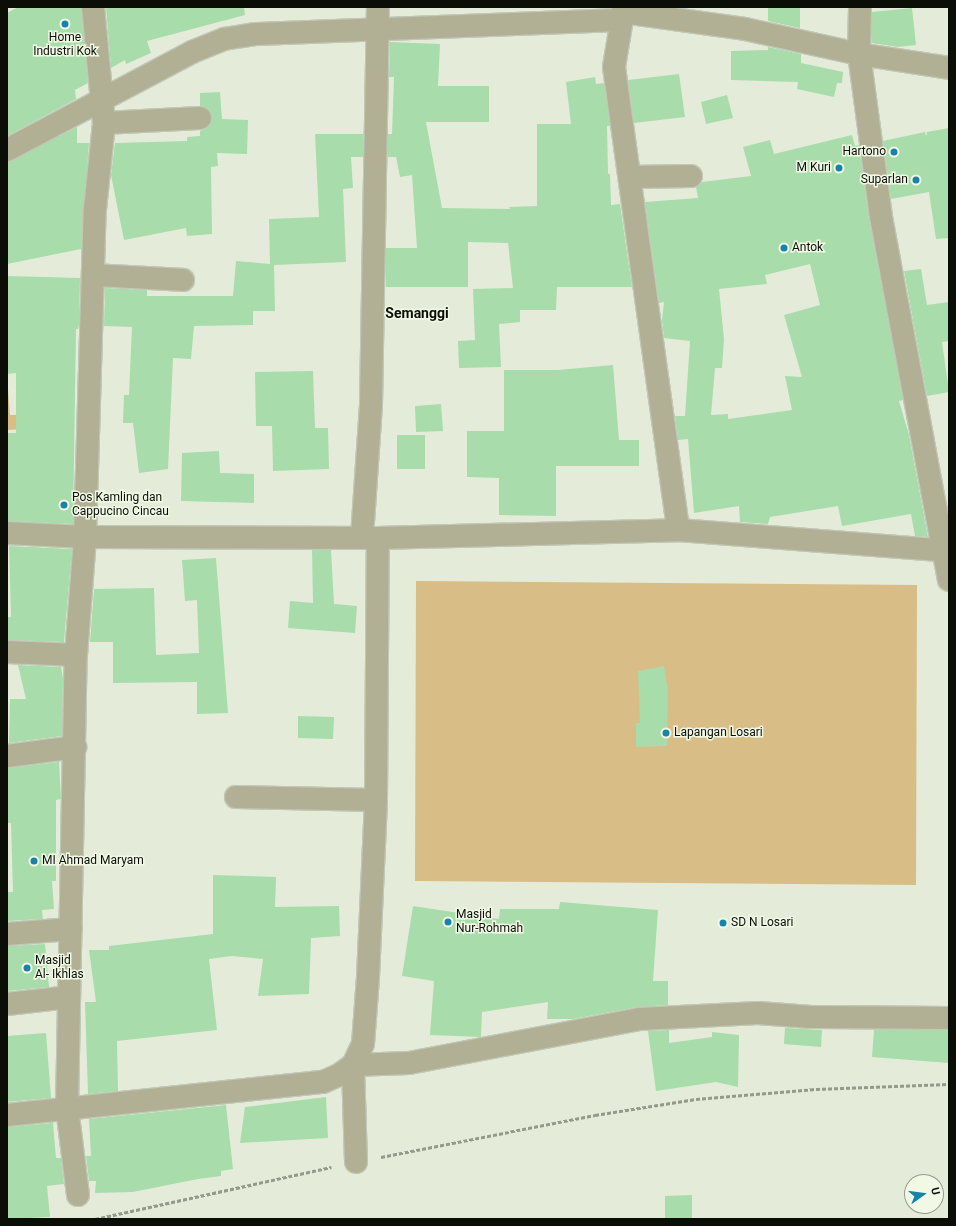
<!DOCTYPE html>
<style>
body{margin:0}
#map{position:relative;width:956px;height:1226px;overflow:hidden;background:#e4ecd9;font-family:Roboto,sans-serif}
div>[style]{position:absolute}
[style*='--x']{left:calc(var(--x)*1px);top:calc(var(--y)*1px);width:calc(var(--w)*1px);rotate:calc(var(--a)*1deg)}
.green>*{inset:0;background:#d9bd87}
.building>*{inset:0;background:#a8dcab}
.path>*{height:2.5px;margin-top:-1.25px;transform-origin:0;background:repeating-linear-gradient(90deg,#93998b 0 4px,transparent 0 6px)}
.roads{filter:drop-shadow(1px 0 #c1c8b7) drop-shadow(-1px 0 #c1c8b7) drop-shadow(0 1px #c1c8b7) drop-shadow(0 -1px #c1c8b7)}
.minor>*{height:22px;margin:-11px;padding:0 11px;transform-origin:11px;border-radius:11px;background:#b2b094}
.dots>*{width:11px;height:11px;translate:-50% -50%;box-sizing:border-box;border:2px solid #f1f9e6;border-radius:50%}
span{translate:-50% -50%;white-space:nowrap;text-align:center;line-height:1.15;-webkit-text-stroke:3px #f1f9e6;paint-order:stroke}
.poi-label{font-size:12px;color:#0b0d07}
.right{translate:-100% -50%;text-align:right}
.left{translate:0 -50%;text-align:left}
.quarter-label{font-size:14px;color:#0b0d07;font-weight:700}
.frame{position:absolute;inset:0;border:8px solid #0b0d07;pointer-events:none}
.north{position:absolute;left:904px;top:1174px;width:40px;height:40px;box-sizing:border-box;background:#f1f9e6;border:1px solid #959b8d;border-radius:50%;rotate:76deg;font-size:11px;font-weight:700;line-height:16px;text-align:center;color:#0b0d07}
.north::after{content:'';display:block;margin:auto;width:14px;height:18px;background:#1783ab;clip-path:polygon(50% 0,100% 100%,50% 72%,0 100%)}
</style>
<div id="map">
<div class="green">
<div style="clip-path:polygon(7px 376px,10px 415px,74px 413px,74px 427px,7px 430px)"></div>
<div style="clip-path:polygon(416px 581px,917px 585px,916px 885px,415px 881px)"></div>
</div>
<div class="building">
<div style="clip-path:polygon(18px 7px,81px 7px,88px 83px,75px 90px,76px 99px,7px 136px,7px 13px)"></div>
<div style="clip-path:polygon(106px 7px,244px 7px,245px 15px,147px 41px,151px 53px,126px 64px,125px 60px,111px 68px)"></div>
<div style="clip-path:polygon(768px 7px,800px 7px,800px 28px,768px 21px)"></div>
<div style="clip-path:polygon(912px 8px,916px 45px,898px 47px,872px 43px,872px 12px)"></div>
<div style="clip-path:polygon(390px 42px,440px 44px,438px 86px,489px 86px,489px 122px,426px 122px,442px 208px,510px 209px,509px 207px,537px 206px,537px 124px,571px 124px,566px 82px,595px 77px,596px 84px,604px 83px,610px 126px,607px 126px,608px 174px,610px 174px,611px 205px,620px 204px,632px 287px,557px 287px,556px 310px,520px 310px,520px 322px,499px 324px,501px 367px,459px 368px,458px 341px,475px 340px,473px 289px,513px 288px,508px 243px,468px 242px,468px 287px,386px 287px,386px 248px,417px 248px,412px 175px,400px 177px,396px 157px,388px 157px,388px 134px,392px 134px,394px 77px,389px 77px)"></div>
<div style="clip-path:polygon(768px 47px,801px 54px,801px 63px,843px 72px,842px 83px,837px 83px,834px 97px,797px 89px,798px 82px,731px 80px,731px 51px,768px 50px)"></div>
<div style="clip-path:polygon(679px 74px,685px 117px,634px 123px,628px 80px)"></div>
<div style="clip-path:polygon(220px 92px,222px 119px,248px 120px,247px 154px,217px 153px,218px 166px,211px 167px,212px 234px,187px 236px,186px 228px,124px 240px,111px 175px,115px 143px,187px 141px,187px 137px,200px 136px,200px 131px,207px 128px,212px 118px,210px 111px,200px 106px,200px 93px)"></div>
<div style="clip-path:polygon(727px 95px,733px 118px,706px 124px,701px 102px)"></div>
<div style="clip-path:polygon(77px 127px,77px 143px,89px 143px,81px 249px,7px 264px,7px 162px)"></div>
<div style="clip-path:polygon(949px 128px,949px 238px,936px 239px,929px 192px,891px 199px,883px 141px,925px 132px,926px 137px,927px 132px)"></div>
<div style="clip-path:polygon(315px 134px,363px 134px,363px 157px,351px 157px,353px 188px,343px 189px,346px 262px,274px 265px,275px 311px,253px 311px,253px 325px,194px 326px,191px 359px,173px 358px,168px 469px,139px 473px,133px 423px,123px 423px,124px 395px,129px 395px,132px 327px,104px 326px,105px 288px,147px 290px,147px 296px,233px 296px,236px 261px,270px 264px,269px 219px,319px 217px)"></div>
<div style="clip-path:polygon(evenodd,852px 135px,855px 146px,859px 145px,869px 219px,903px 400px,899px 401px,909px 435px,928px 537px,915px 536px,911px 514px,842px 526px,838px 506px,770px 517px,768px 524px,740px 522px,739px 506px,694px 513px,688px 439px,678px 440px,675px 416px,685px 416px,690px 341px,664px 338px,662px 320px,664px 302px,659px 303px,645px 202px,698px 198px,696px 187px,702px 182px,751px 176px,743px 147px,770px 140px,774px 154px,852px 135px,810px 264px,820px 305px,784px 315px,802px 377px,785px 376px,792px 410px,728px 419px,728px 414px,711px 415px,715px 368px,722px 368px,724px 339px,719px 289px,767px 284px,765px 275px,810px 264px)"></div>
<div style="clip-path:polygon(921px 269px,927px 305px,949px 302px,949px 341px,942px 342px,949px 392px,927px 396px,904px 271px)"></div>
<div style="clip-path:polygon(7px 276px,80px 278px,79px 325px,78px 329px,76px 329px,73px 524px,8px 521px,7px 433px,16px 433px,16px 373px,7px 374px)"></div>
<div style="clip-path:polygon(613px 365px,619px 440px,639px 440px,639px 466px,556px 466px,556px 516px,499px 515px,499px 478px,467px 477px,467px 431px,504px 431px,504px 370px,558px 370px)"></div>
<div style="clip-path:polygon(313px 371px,315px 428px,328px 428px,329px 469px,273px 471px,272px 426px,256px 426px,255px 372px)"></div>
<div style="clip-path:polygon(441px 404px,443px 431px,416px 432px,415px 406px)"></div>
<div style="clip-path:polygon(397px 435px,425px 435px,425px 469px,397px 469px)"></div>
<div style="clip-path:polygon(219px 451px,220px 473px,254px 474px,254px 503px,181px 501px,182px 453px)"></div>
<div style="clip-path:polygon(9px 546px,72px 549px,64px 642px,7px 640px,7px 617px,11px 617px)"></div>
<div style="clip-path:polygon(312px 550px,331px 550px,334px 604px,357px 606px,355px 633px,288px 628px,290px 601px,313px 603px)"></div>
<div style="clip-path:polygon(216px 558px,228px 713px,197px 714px,197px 682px,113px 683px,113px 642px,90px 642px,94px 589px,154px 588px,156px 655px,199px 653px,197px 600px,185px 601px,182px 560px)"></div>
<div style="clip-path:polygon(18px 665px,61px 667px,63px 678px,62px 736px,9px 743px,10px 699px,26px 699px)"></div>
<div style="clip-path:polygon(664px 666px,668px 691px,667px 746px,636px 747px,636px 723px,640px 723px,638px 671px)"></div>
<div style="clip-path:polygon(298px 716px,334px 717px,333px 739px,298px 738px)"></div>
<div style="clip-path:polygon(59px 762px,61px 799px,56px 800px,56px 881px,52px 881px,54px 909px,42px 910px,43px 919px,7px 921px,7px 892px,13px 892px,11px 823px,7px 823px,8px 768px)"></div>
<div style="clip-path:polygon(213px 875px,276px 877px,275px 907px,339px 906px,340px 936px,311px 938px,309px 994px,258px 996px,263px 959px,232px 956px,209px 959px,217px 1030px,117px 1041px,118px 1091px,88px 1094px,85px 1002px,96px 1002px,89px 950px,109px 950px,109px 946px,213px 934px)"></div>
<div style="clip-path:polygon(560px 902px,658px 910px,653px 981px,668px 981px,668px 1005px,638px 1007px,573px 1019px,547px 1019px,548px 1002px,482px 1012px,481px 1037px,430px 1035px,434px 981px,402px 976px,413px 906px,499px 919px,500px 909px,559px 909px)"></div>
<div style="clip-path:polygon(45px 944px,49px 987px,7px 991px,7px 946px)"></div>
<div style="clip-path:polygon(785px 1028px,822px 1030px,821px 1047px,784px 1044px)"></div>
<div style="clip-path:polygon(669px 1030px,669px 1043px,712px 1037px,712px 1032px,739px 1035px,738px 1087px,716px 1082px,656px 1091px,648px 1031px)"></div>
<div style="clip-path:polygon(874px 1030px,949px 1030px,949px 1063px,872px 1057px)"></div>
<div style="clip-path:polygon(46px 1033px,51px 1098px,7px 1102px,7px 1036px)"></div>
<div style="clip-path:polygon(326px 1097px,328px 1138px,240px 1143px,245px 1107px)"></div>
<div style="clip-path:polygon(226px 1105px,233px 1169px,221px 1171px,221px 1176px,198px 1179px,133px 1192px,95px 1193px,96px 1181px,89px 1181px,86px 1156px,91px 1156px,89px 1119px)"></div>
<div style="clip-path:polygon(53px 1123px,56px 1158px,61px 1158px,64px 1184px,47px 1186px,50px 1217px,7px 1219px,7px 1127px)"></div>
<div style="clip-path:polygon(692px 1195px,692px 1219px,665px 1219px,665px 1196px)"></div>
</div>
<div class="path">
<div style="--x:381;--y:1157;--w:218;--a:-11.1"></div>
<div style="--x:595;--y:1115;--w:102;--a:-9"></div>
<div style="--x:696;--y:1099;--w:120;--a:-4.8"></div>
<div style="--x:816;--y:1089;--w:133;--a:-2.2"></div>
<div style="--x:95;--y:1219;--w:242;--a:-12.4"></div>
</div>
<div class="roads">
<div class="minor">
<div style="--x:624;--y:7;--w:61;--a:99.5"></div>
<div style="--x:614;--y:67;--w:467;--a:82.1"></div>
<div style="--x:860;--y:7;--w:47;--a:91.2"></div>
<div style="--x:859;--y:54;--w:164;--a:82.3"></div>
<div style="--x:881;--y:217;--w:369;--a:79.4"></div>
<div style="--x:623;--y:12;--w:123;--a:7.9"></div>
<div style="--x:745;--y:29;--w:117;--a:12.4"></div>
<div style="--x:859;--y:54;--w:91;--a:8.8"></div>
<div style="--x:104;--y:123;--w:96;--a:-3"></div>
<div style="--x:7;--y:150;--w:209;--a:-27.9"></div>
<div style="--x:192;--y:52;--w:35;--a:-22"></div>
<div style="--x:224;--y:39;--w:31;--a:-9"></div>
<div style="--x:255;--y:34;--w:366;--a:-2.2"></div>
<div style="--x:630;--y:177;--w:61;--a:-0.9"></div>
<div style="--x:94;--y:275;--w:89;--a:3.2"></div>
<div style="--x:7;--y:533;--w:78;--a:2.9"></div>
<div style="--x:85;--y:537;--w:293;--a:0.2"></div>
<div style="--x:378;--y:538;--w:300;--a:-1.5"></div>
<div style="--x:678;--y:530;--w:272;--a:4.4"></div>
<div style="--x:362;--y:537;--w:132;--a:-86.1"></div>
<div style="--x:371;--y:405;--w:398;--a:-89"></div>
<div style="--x:7;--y:652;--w:69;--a:2.5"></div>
<div style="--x:7;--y:756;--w:69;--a:-7.5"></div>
<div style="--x:236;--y:797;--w:140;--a:1.2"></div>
<div style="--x:7;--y:934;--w:64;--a:-4.5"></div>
<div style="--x:7;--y:1004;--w:62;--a:-6.4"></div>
<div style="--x:7;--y:1115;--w:318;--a:-6"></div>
<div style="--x:323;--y:1082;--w:17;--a:-24"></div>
<div style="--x:339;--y:1075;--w:17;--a:-36"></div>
<div style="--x:353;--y:1065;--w:23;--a:-65"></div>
<div style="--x:363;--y:1044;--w:67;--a:-85.7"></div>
<div style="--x:368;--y:977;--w:177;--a:-87.4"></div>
<div style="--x:376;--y:800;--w:262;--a:-89.6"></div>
<div style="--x:356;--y:1162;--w:97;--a:-91.8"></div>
<div style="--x:353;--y:1065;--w:56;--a:-2"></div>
<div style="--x:409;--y:1063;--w:235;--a:-10.8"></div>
<div style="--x:640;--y:1019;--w:118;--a:-2.9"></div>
<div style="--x:758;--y:1013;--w:53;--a:4.3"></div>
<div style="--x:811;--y:1017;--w:138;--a:0.4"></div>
<div style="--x:78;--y:1195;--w:88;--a:-97.2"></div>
<div style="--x:67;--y:1108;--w:453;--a:-88.9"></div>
<div style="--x:76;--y:655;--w:118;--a:-85.6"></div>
<div style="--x:85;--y:537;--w:328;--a:-88.3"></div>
<div style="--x:95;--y:209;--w:86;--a:-84"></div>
<div style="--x:104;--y:123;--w:117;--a:-95.4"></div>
</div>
</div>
<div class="dots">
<div style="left:65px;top:24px;background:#1783ab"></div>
<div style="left:894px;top:152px;background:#1783ab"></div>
<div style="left:839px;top:168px;background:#1783ab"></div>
<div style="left:916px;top:180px;background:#1783ab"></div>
<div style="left:784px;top:248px;background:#1783ab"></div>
<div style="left:64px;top:505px;background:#1783ab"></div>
<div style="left:666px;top:733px;background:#1783ab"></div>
<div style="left:34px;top:861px;background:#1783ab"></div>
<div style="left:448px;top:922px;background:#1783ab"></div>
<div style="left:723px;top:923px;background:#1783ab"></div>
<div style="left:27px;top:968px;background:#1783ab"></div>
</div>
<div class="poi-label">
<span style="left:65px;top:45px">Home<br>Industri Kok</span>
<span class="right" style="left:886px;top:152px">Hartono</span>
<span class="right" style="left:831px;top:168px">M Kuri</span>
<span class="right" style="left:908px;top:180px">Suparlan</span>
<span class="left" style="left:792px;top:248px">Antok</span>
<span class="left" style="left:72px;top:505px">Pos Kamling dan<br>Cappucino Cincau</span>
<span class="left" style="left:674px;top:733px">Lapangan Losari</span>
<span class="left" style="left:42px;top:861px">MI Ahmad Maryam</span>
<span class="left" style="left:456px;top:922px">Masjid<br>Nur-Rohmah</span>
<span class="left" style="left:731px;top:923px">SD N Losari</span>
<span class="left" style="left:35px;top:968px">Masjid<br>Al- Ikhlas</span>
</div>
<div class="quarter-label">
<span style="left:417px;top:313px">Semanggi</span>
</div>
<div class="frame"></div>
<div class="north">U</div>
</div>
